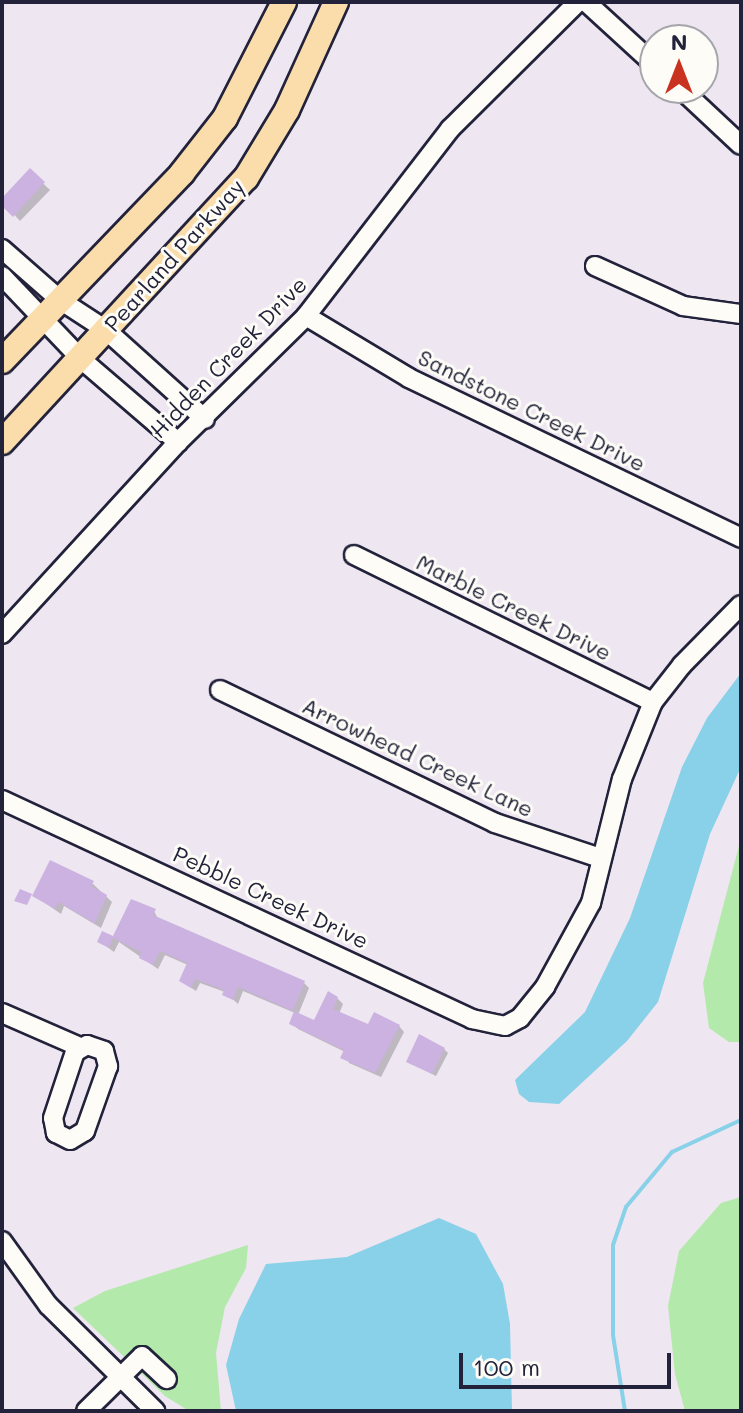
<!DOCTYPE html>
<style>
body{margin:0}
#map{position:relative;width:743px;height:1413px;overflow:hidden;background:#eee6f0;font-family:Mali,sans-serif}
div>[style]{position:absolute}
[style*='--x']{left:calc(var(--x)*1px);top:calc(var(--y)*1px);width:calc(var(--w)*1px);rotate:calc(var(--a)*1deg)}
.green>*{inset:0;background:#b3e9ab}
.water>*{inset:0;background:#88d1e9}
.shadow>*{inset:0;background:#0003}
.stream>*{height:4px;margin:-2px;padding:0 2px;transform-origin:2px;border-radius:2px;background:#88d1e9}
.building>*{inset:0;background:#cbb2e1}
.roads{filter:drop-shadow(2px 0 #22223b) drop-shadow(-2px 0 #22223b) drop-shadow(0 2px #22223b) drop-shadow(0 -2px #22223b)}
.minor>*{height:18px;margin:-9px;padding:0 9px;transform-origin:9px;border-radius:9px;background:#fdfcf7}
.major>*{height:24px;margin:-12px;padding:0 12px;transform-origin:12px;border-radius:12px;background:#faddab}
span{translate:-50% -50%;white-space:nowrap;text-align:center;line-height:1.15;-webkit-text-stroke:6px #fdfcf7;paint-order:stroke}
.street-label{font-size:22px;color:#22223b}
.frame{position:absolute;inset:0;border:4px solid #22223b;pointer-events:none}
.north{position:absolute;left:639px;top:24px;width:80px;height:80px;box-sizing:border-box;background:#fdfcf7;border:2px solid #a5a5ac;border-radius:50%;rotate:0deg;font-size:22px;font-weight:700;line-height:32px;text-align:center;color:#22223b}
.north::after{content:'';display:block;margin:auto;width:28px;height:36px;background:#c8321e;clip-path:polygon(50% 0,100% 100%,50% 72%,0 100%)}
.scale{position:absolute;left:459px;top:1353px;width:212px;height:36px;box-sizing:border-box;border:4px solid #22223b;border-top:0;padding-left:10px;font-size:24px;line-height:28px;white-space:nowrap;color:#22223b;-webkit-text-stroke:6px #fdfcf7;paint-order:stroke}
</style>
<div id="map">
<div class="green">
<div style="clip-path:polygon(741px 838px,741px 1042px,729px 1042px,709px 1028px,703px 983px)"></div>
<div style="clip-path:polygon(741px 1197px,741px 1411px,685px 1411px,675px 1374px,668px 1306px,679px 1251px,721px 1203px)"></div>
<div style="clip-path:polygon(248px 1245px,246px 1268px,225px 1307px,216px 1353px,221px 1411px,189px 1411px,165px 1396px,73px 1308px,105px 1291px)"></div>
</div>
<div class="water">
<div style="clip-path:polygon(741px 673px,741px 767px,710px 834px,658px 1002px,627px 1041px,559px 1104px,529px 1102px,519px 1094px,515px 1080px,585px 1012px,630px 918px,682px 767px,707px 718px)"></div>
<div style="clip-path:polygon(439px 1218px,476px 1234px,503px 1284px,510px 1324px,512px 1411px,236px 1411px,226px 1365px,239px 1319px,266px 1264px,347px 1257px)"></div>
</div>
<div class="shadow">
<div style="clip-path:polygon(30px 171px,50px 190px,20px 221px,2px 201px)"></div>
<div style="clip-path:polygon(92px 883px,112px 902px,101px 928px,64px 906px,61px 914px,35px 896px)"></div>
<div style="clip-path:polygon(154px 911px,158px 919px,304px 983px,309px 988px,298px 1015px,315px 1023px,337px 998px,343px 1004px,339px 1014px,369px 1027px,399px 1026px,404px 1032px,381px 1077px,349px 1063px,345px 1052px,298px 1029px,292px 1023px,295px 1013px,243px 991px,238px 1004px,225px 992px,200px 983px,196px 991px,181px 981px,188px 965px,165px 955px,158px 969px,119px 942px,114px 952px,99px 941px,103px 933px,114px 938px)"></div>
<div style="clip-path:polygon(444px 1049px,448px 1053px,436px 1076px,409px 1062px)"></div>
</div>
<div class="stream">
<div style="--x:625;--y:1411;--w:77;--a:-99"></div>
<div style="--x:613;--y:1335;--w:90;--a:-90"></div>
<div style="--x:613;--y:1245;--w:40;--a:-71.1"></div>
<div style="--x:626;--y:1207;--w:72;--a:-50.1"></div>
<div style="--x:672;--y:1152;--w:76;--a:-24.9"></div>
</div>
<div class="building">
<div style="clip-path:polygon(30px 168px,45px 182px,13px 217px,2px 206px,2px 198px)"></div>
<div style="clip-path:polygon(50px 860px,94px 881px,91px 886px,107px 895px,95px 923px,58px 902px,55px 909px,32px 896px)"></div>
<div style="clip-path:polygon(20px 889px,32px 894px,27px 905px,14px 901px)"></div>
<div style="clip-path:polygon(131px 899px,156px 909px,153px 915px,305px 981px,293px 1011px,238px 987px,233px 1000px,222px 995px,224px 990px,195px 979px,191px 988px,179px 981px,187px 963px,160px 951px,153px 965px,139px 958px,141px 952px,113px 938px,109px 948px,97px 942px,102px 931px,113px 936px)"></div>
<div style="clip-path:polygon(328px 991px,338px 997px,333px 1009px,368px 1024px,374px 1012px,400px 1025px,375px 1073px,340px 1058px,344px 1050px,289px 1024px,294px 1011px,314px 1020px)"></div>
<div style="clip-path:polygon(419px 1034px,445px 1048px,432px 1074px,406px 1062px)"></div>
</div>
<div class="roads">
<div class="minor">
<div style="--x:586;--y:2;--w:93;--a:42.4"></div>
<div style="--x:680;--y:88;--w:83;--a:43.1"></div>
<div style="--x:2;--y:249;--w:77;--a:41.3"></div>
<div style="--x:60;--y:300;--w:55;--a:33.1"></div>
<div style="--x:106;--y:330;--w:133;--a:42"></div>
<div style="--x:595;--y:266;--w:97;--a:24.4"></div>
<div style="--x:683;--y:306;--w:59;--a:7.9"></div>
<div style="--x:2;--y:276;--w:115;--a:46.4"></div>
<div style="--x:81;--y:359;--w:128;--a:40.6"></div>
<div style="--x:306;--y:316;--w:120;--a:31"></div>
<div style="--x:409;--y:378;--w:369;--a:25.7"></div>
<div style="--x:354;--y:555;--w:333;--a:26.2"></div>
<div style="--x:2;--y:634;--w:260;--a:-47.5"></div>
<div style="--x:178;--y:442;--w:180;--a:-44.5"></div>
<div style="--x:306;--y:316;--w:236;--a:-52.4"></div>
<div style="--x:450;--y:129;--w:180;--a:-44.8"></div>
<div style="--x:220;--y:690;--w:305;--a:25.8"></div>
<div style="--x:495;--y:823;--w:111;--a:18.4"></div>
<div style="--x:2;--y:800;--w:519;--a:24.98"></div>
<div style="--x:472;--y:1019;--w:34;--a:12"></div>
<div style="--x:505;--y:1026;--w:17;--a:-28"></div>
<div style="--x:520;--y:1018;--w:40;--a:-51"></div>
<div style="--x:545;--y:987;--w:96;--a:-61.3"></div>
<div style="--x:591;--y:903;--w:128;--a:-76"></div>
<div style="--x:622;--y:779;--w:83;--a:-68.1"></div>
<div style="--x:653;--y:702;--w:47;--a:-51.9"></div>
<div style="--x:682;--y:665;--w:84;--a:-45.5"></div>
<div style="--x:2;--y:1013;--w:85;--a:23.6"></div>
<div style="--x:87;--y:1045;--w:18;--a:19"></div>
<div style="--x:104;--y:1051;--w:16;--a:75"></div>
<div style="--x:108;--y:1066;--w:69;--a:109.5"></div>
<div style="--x:85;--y:1131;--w:17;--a:149"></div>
<div style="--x:70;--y:1140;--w:16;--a:-153"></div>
<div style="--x:56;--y:1133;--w:15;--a:-101"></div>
<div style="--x:53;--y:1118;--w:70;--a:-71.6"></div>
<div style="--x:75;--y:1052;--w:14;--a:-30"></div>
<div style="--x:2;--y:1241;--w:79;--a:54.3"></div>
<div style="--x:48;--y:1305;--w:151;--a:44.7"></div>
<div style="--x:86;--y:1411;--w:78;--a:-44.5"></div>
<div style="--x:142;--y:1356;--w:34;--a:43"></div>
</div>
<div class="major">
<div style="--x:2;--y:361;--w:260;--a:-46.2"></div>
<div style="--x:182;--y:173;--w:70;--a:-52"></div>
<div style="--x:225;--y:118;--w:130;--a:-63"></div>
<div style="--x:2;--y:442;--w:359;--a:-47.3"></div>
<div style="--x:246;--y:178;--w:79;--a:-58.9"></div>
<div style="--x:287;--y:110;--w:119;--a:-65.6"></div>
</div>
</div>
<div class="street-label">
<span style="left:174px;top:255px;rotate:-48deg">Pearland Parkway</span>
<span style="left:228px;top:357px;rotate:-46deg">Hidden Creek Drive</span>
<span style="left:532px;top:410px;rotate:26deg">Sandstone Creek Drive</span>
<span style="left:514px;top:607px;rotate:26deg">Marble Creek Drive</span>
<span style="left:418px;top:757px;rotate:25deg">Arrowhead Creek Lane</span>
<span style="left:271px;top:897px;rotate:25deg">Pebble Creek Drive</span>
</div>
<div class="frame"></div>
<div class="north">N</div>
<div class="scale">100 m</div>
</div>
